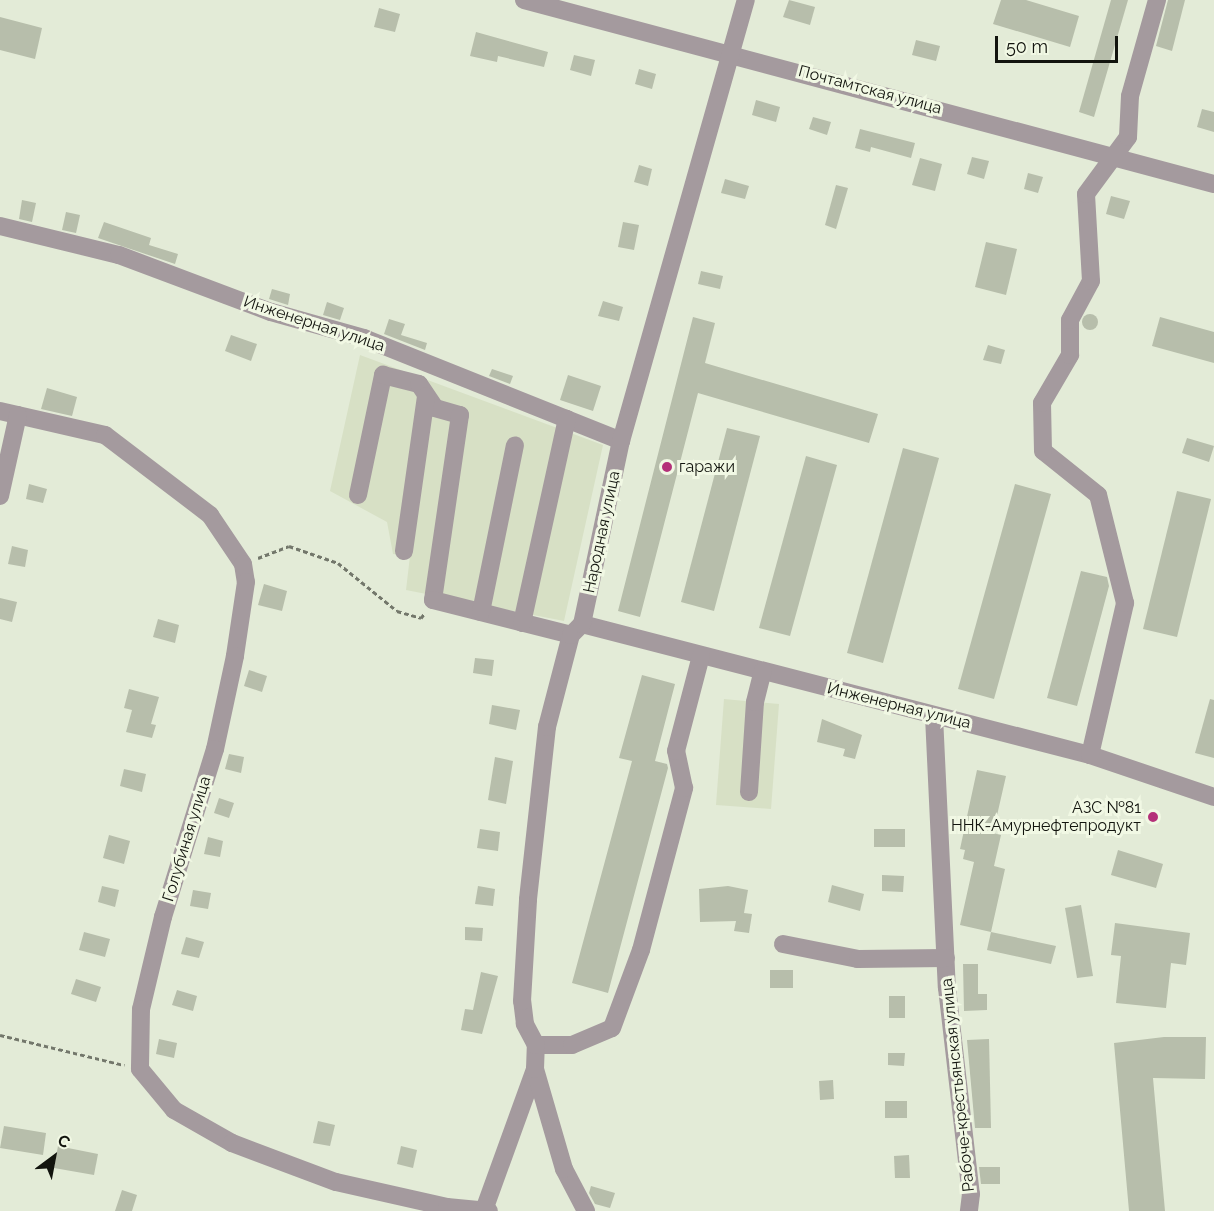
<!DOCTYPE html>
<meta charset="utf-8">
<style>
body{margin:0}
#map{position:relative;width:1214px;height:1211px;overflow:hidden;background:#e3ebd7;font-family:Raleway,sans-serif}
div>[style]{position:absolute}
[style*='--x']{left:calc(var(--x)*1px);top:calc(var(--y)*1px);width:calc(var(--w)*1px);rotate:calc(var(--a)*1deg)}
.built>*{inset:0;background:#d7e0c5}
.building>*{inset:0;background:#b7beab}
.round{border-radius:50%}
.path>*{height:3px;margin-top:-1.5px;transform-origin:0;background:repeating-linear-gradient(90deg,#73776b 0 4.5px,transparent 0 7.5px)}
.minor>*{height:18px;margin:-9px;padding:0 9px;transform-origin:9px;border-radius:9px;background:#a49a9e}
.dots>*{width:16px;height:16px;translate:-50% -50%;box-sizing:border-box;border:3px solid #f1f8e4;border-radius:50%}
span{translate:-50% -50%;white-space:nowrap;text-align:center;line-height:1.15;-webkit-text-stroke:6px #f1f8e4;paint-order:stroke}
.street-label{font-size:16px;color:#12140e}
.poi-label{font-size:16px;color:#12140e}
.left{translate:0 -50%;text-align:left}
.right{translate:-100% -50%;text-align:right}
.north{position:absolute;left:24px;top:1127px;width:60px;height:60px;-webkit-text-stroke:4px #f1f8e4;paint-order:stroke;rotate:32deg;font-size:16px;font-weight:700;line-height:24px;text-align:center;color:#12140e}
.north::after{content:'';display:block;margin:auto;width:21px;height:27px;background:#12140e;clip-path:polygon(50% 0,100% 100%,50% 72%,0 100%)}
.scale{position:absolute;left:995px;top:36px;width:123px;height:27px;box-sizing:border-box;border:3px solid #12140e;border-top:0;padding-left:8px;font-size:18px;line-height:21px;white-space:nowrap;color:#12140e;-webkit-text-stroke:4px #f1f8e4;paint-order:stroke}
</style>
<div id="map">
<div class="built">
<div style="clip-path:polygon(360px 355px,603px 445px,564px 621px,406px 590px,410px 556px,393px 554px,387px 522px,330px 491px)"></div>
<div style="clip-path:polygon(724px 699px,779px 704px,771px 809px,716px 805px)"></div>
</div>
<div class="building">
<div style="clip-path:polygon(789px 0,815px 7px,810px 25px,783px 17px)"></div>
<div style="clip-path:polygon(1001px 0,1026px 0,1079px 16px,1070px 47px,993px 24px)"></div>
<div style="clip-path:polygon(1111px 0,1128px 0,1094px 117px,1079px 112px)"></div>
<div style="clip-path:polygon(1168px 0,1185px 0,1172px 51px,1156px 46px)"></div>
<div style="clip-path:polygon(379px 8px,400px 14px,395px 32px,374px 27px)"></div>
<div style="clip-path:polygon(0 17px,42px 28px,35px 59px,0 50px)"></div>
<div style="clip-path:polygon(476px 32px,548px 52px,544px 67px,498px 56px,497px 62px,470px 56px)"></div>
<div style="clip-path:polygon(916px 40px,940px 46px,936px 61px,912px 55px)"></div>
<div style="clip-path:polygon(574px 55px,595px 60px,591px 76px,570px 70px)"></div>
<div style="clip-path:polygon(639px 69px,656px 74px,652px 89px,635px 84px)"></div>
<div style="clip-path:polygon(756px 100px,780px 107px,776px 122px,752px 115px)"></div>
<div style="clip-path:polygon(1202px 109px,1214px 112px,1214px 132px,1197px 127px)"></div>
<div style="clip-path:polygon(813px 117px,831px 122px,827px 135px,809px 129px)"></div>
<div style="clip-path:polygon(860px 129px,915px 143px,911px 158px,871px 147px,870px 152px,855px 148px)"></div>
<div style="clip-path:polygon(972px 157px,989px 161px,984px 179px,967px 174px)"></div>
<div style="clip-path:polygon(920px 158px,942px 164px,935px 191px,912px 185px)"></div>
<div style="clip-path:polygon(639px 165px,652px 169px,648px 186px,634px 182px)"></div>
<div style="clip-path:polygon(1028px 173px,1043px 177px,1038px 193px,1024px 189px)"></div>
<div style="clip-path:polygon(725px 179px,749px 186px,745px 199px,721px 193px)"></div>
<div style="clip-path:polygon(836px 185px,848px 188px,836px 229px,825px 225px)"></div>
<div style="clip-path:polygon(1111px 196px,1130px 201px,1124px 219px,1106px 214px)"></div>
<div style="clip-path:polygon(22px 200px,36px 203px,32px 222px,19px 219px)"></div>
<div style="clip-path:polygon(66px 212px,80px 215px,76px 233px,62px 230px)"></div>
<div style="clip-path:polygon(104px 222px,151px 238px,149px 245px,178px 254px,175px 264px,98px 238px)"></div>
<div style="clip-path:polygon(623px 222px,639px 225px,634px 250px,618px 247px)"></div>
<div style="clip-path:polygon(986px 242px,1017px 249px,1006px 295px,975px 287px)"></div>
<div style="clip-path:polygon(701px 271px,723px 276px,720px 289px,698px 284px)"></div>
<div style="clip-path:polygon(272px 289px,290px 294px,288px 305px,269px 299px)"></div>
<div style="clip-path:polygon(603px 301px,623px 307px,619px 321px,598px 316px)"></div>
<div style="clip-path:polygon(327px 302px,344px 308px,340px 320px,323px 315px)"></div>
<div class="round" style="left:1082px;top:314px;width:16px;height:16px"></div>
<div style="clip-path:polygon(693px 317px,715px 323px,705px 363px,878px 414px,869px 443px,698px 393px,640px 617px,618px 611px)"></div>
<div style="clip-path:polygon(1160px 317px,1214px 332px,1214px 363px,1152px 346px)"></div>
<div style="clip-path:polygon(389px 319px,405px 324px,401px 335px,427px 343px,425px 350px,384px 334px)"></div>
<div style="clip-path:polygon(231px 335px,257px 344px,251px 361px,225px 351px)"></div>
<div style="clip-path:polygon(988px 345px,1005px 350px,1001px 364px,983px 360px)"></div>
<div style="clip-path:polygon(492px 369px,513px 376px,510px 384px,489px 376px)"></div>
<div style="clip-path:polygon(568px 375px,601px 386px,593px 411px,560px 400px)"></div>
<div style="clip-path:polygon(47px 388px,77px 397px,72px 416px,41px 409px)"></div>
<div style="clip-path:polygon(727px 428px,760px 436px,714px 611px,681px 602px)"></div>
<div style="clip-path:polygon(1187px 438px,1214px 446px,1209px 462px,1182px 453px)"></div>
<div style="clip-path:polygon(903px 448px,939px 458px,883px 663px,847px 653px)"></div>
<div style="clip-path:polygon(806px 456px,837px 465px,790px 636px,759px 628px)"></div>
<div style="clip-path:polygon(29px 484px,47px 489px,43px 503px,26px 499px)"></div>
<div style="clip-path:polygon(1015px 484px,1051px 494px,994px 699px,958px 689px)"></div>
<div style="clip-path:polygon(1177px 491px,1211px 499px,1177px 637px,1143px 629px)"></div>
<div style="clip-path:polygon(12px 546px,28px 550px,25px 567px,8px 564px)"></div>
<div style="clip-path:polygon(1081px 571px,1107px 577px,1109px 586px,1077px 706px,1047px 698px)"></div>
<div style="clip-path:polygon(264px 584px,287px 591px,282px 611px,258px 605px)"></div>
<div style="clip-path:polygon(0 598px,17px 602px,12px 622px,0 619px)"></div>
<div style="clip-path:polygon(158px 619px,179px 625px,175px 643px,153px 637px)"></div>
<div style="clip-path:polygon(475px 658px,494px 660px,492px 676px,473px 673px)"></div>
<div style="clip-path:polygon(249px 670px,267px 676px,262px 692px,244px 686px)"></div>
<div style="clip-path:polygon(642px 675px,675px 684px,655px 761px,667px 764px,668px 768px,608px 993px,572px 983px,632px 761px,619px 758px)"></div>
<div style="clip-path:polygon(129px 689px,159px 697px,151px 724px,156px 725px,152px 738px,126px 732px,132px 710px,124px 708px)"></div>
<div style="clip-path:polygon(1210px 699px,1214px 700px,1214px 758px,1195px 753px)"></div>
<div style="clip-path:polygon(492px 705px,520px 710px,516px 730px,489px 724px)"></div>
<div style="clip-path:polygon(822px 719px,862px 735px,855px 759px,843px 756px,845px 749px,817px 742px)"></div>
<div style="clip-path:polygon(229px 754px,244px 757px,241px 773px,225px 769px)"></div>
<div style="clip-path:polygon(495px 757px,513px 761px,506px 804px,488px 800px)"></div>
<div style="clip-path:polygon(124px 769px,146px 774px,142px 792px,120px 786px)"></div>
<div style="clip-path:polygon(977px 770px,1006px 776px,993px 833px,1001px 835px,994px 866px,1005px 869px,991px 932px,960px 925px,974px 862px,963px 859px,965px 850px,960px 849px)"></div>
<div style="clip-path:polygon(219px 798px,234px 803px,229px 818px,214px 813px)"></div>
<div style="clip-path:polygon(480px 829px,500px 832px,498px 851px,477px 848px)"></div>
<div style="clip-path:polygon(874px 829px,905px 829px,905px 847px,874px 847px)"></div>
<div style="clip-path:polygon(109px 835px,130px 841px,124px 864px,103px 858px)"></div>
<div style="clip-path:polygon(208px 837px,223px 841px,220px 857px,204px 854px)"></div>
<div style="clip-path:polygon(1118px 850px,1163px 864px,1156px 888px,1111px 875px)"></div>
<div style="clip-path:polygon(882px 875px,904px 876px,903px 892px,882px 891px)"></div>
<div style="clip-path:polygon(832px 885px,864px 894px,860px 911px,828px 902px)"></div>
<div style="clip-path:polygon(102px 886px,119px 890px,115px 907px,98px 902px)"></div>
<div style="clip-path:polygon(478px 886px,495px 889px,493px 906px,475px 904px)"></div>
<div style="clip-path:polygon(728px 886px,748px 890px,744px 913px,752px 914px,749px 933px,734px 931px,736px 921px,700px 922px,699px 889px)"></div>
<div style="clip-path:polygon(193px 890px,211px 893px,208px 909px,190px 906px)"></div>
<div style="clip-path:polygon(1081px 905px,1093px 976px,1077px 978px,1065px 908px)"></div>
<div style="clip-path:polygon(1115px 923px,1190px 933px,1186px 965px,1171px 963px,1166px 1008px,1116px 1003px,1121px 956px,1111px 955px)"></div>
<div style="clip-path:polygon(465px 927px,483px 928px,482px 941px,465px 940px)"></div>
<div style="clip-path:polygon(84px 932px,110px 939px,105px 957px,79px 950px)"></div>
<div style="clip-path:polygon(991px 932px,1056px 946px,1051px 964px,987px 950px)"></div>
<div style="clip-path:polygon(186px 937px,204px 942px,199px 958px,181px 954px)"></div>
<div style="clip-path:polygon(963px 964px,978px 964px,978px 994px,987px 994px,987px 1010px,964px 1011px)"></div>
<div style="clip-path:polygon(770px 970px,793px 970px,793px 988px,770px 988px)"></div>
<div style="clip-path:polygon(481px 972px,498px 976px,482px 1034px,461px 1030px,465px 1009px,473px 1010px)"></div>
<div style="clip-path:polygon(76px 979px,101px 987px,96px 1002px,71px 994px)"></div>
<div style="clip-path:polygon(177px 990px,197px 996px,193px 1011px,172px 1005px)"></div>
<div style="clip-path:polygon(889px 996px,905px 996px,905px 1018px,889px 1018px)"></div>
<div style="clip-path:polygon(1164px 1037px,1206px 1037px,1205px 1079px,1153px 1078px,1165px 1211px,1129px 1211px,1114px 1043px)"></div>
<div style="clip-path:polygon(159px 1039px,177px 1043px,174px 1058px,156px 1054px)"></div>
<div style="clip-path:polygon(989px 1039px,991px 1128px,975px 1128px,967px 1040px)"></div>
<div style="clip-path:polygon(888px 1053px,905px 1053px,904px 1066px,888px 1065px)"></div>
<div style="clip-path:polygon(833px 1080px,834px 1099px,820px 1100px,819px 1081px)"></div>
<div style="clip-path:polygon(885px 1101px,907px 1101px,907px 1118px,885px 1118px)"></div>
<div style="clip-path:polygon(318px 1121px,335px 1125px,330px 1146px,313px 1143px)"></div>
<div style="clip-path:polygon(4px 1126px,46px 1133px,43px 1155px,0 1148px)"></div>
<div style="clip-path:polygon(58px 1146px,98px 1154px,94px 1175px,54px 1168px)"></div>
<div style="clip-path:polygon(401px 1146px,417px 1150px,413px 1168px,397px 1164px)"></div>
<div style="clip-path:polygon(909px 1155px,910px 1178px,895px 1178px,894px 1156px)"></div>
<div style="clip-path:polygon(979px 1167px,1000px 1167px,1000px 1184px,981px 1184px)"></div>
<div style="clip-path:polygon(591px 1186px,615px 1193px,610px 1208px,595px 1204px,589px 1193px)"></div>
<div style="clip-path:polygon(122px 1190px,137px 1195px,132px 1211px,115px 1211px)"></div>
</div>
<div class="path">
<div style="--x:258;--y:558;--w:33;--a:-21"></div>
<div style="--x:289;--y:546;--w:52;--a:19.1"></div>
<div style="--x:338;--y:563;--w:76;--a:39.1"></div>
<div style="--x:397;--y:611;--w:25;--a:16"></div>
<div style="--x:421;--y:618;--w:5;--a:-53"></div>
<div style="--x:0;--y:1035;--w:128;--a:13.6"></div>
</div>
<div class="minor">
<div style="--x:524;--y:0;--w:714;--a:14.93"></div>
<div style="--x:0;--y:226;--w:122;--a:13.7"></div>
<div style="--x:119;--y:255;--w:162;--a:20.6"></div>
<div style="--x:271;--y:312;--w:97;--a:15.6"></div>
<div style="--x:364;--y:338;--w:277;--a:21.8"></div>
<div style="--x:0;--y:411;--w:108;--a:12.9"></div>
<div style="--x:105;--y:435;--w:132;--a:37.3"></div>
<div style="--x:210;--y:515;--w:59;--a:56"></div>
<div style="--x:243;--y:564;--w:18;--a:81"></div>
<div style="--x:246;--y:582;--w:75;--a:98.5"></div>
<div style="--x:235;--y:656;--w:95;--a:102.1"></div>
<div style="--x:215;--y:749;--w:176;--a:107.2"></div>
<div style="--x:163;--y:917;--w:95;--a:103.4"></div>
<div style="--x:141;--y:1009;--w:60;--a:91"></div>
<div style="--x:140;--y:1069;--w:53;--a:50.3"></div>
<div style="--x:174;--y:1110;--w:67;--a:29.6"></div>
<div style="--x:232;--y:1143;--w:111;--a:20.6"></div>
<div style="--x:336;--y:1182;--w:114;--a:12.7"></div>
<div style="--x:447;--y:1207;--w:42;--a:5.4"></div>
<div style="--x:358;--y:495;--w:123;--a:-78.2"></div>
<div style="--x:383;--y:375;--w:37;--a:14"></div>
<div style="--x:419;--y:384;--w:29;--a:56"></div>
<div style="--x:435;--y:408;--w:26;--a:16"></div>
<div style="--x:460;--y:415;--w:187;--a:98.3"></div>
<div style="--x:433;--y:600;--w:142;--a:14.2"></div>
<div style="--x:0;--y:496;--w:83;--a:-77.5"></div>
<div style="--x:404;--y:551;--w:156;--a:-81.9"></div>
<div style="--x:481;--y:612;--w:170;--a:-78.5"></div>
<div style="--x:522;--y:623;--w:209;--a:-77.6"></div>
<div style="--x:582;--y:624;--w:525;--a:14.46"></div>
<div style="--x:1090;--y:755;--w:131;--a:18.7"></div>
<div style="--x:934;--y:716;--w:272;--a:87.3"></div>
<div style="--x:947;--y:988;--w:207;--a:83.4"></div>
<div style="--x:971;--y:1194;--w:17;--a:97"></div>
<div style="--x:1090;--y:755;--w:156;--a:-77"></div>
<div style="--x:1125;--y:603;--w:111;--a:-104"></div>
<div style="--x:1098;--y:495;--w:70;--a:-141.3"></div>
<div style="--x:1043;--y:451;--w:48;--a:-91.2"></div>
<div style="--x:1042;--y:403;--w:56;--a:-59.7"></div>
<div style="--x:1070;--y:355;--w:35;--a:-90"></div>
<div style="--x:1070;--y:320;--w:44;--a:-61.7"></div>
<div style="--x:1091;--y:281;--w:87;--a:-93.3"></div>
<div style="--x:1086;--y:194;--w:71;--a:-53.6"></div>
<div style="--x:1128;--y:137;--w:41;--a:-87.2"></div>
<div style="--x:1130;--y:96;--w:100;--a:-74.3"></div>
<div style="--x:749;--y:792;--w:90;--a:-86.2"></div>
<div style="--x:755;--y:702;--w:32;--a:-76"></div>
<div style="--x:783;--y:944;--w:76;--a:11.3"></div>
<div style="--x:858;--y:959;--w:88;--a:-0.7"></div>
<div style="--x:536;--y:1045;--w:36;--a:0"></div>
<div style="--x:572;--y:1045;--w:43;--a:-23"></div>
<div style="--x:612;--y:1028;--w:83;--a:-69.6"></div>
<div style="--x:641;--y:950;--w:168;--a:-75.1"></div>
<div style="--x:684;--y:788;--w:38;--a:-102"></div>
<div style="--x:676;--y:751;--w:98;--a:-75.3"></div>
<div style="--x:484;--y:1210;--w:150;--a:-70.1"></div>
<div style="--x:586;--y:1211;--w:47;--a:-117.6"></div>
<div style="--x:564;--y:1169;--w:104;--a:-106.2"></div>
<div style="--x:535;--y:1069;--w:24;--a:-88"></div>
<div style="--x:536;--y:1045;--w:24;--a:-118"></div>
<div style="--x:525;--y:1024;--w:23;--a:-97"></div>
<div style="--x:522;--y:1001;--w:102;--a:-86.6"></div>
<div style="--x:528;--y:899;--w:173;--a:-83.7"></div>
<div style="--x:547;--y:727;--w:95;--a:-75.4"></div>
<div style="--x:571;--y:635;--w:16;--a:-45"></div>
<div style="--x:582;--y:624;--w:187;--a:-78"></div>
<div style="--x:621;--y:441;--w:458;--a:-74.2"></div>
</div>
<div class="dots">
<div style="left:667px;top:467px;background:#b43079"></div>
<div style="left:1153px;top:817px;background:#b43079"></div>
</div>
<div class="street-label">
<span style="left:870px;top:90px;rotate:15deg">Почтамтская улица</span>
<span style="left:314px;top:324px;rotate:18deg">Инженерная улица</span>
<span style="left:602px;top:532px;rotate:-78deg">Народная улица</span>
<span style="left:899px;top:706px;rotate:14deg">Инженерная улица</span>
<span style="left:187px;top:839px;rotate:-73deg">Голубиная улица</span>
<span style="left:958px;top:1085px;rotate:-96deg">Рабоче-крестьянская улица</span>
</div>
<div class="poi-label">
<span class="left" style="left:679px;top:467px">гаражи</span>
<span class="right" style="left:1141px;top:817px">АЗС №81<br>ННК-Амурнефтепродукт</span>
</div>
<div class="north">С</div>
<div class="scale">50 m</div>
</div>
